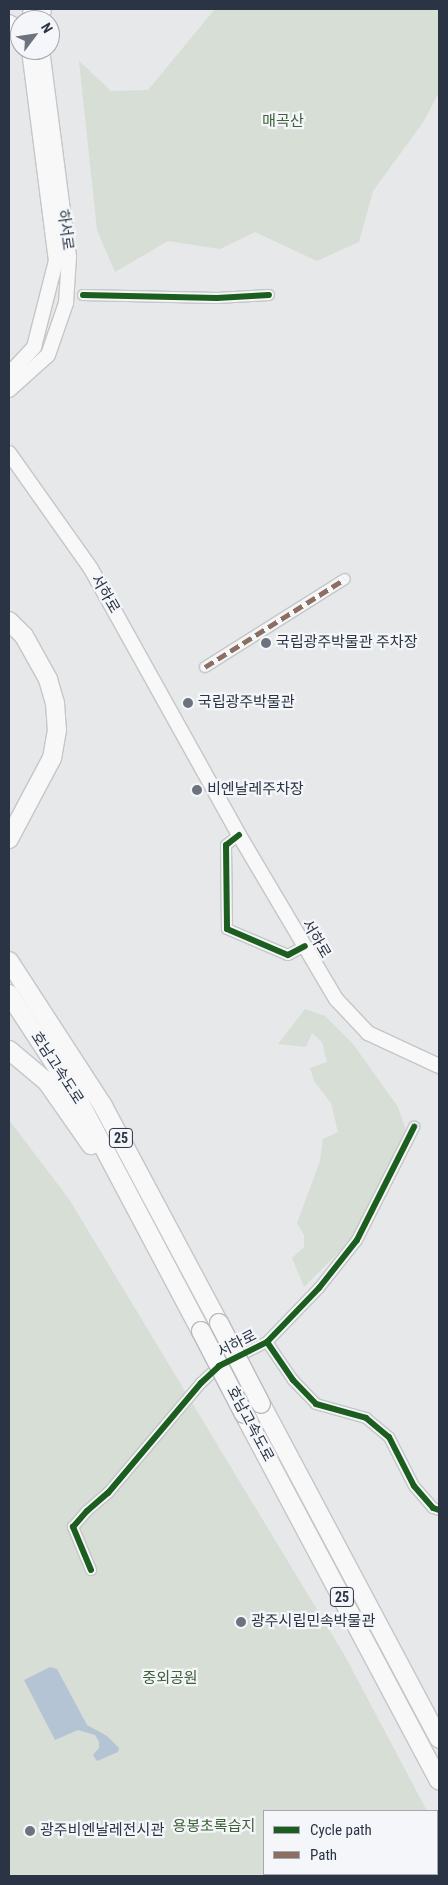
<!DOCTYPE html>
<meta charset="utf-8">
<style>
body{margin:0}
#map{position:relative;width:448px;height:1885px;overflow:hidden;background:#e6e8ea;font-family:"Roboto Condensed","Noto Sans KR",sans-serif}
div>[style]{position:absolute}
[style*='--x']{left:calc(var(--x)*1px);top:calc(var(--y)*1px);width:calc(var(--w)*1px);rotate:calc(var(--a)*1deg)}
.green>*{inset:0;background:#d6ded6}
.water>*{inset:0;background:#b4c4d5}
.roads{filter:drop-shadow(1px 0 #c4c6c8) drop-shadow(-1px 0 #c4c6c8) drop-shadow(0 1px #c4c6c8) drop-shadow(0 -1px #c4c6c8)}
.street>*{height:10px;margin:-5px;padding:0 5px;transform-origin:5px;border-radius:5px;background:#f5f6f7}
.secondary>*{height:14px;margin:-7px;padding:0 7px;transform-origin:7px;border-radius:7px;background:#f8f8f8}
.highway>*{height:18px;margin:-9px;padding:0 9px;transform-origin:9px;border-radius:9px;background:#f8f8f8}
.bridges{filter:drop-shadow(1px 0 #b8bbbf) drop-shadow(-1px 0 #b8bbbf) drop-shadow(0 1px #b8bbbf) drop-shadow(0 -1px #b8bbbf)}
.highway-bridge>*{height:18px;margin:-9px;padding:0 9px;transform-origin:9px;border-radius:9px;background:#f8f8f8}
.quiet>*{height:5px;margin-top:-2.5px;transform-origin:0;background:repeating-linear-gradient(90deg,#8d6e63 0 10px,transparent 0 15px)}
.cycleway>*{height:6px;margin:-3px;padding:0 3px;transform-origin:3px;border-radius:3px;background:#1b5e20}
.dots>*{width:14px;height:14px;translate:-50% -50%;box-sizing:border-box;border:2px solid #f4f6f9;border-radius:50%}
span{translate:-50% -50%;white-space:nowrap;text-align:center;line-height:1.15;-webkit-text-stroke:4.5px #f4f6f9;paint-order:stroke}
.shield-label span{padding:1px 4px;background:#f4f6f9;border:1px solid;border-radius:4px;-webkit-text-stroke-width:0}
.shield-label{font-size:14px;color:#2b3445;font-weight:700}
.park-label{font-size:15px;color:#3f6138}
.street-label{font-size:15px;color:#2b3445}
.poi-label{font-size:15px;color:#2b3445}
.left{translate:0 -50%;text-align:left}
.frame{position:absolute;inset:0;border:10px solid #2b3445;pointer-events:none}
.legend{position:absolute;left:263px;top:1810px;width:175px;height:65px;box-sizing:border-box;background:#f4f6f9;border:1px solid #a4a8b1;margin:0;padding:6px 9px;list-style:none;font-size:15px;color:#2b3445}
.legend li{display:flex;align-items:center;gap:10px;height:25px}
.legend b{width:25px;border:1px solid #a4a8b1}
.north{position:absolute;left:10px;top:10px;width:50px;height:50px;box-sizing:border-box;background:#f4f6f9;border:1px solid #a4a8b1;border-radius:50%;rotate:59deg;font-size:14px;font-weight:700;line-height:20px;text-align:center;color:#2b3445}
.north::after{content:'';display:block;margin:auto;width:18px;height:22px;background:#6c737f;clip-path:polygon(50% 0,100% 100%,50% 72%,0 100%)}
</style>
<div id="map">
<div class="green">
<div style="clip-path:polygon(215px 9px,439px 9px,439px 92px,424px 121px,373px 191px,359px 242px,317px 261px,255px 232px,220px 249px,168px 241px,115px 272px,97px 230px,79px 61px,111px 91px,148px 90px)"></div>
<div style="clip-path:polygon(305px 1009px,325px 1016px,353px 1044px,398px 1107px,407px 1133px,374px 1192px,353px 1238px,304px 1287px,292px 1258px,304px 1247px,304px 1235px,297px 1223px,320px 1161px,323px 1139px,338px 1132px,331px 1103px,314px 1081px,310px 1068px,327px 1062px,322px 1042px,312px 1033px,306px 1047px,278px 1044px)"></div>
<div style="clip-path:polygon(9px 1120px,69px 1199px,345px 1656px,427px 1811px,264px 1811px,264px 1874px,437px 1874px,437px 1829px,439px 1876px,9px 1876px)"></div>
</div>
<div class="water">
<div style="clip-path:polygon(50px 1667px,57px 1669px,87px 1725px,107px 1736px,119px 1748px,118px 1752px,97px 1761px,93px 1755px,99px 1748px,99px 1742px,95px 1735px,78px 1730px,55px 1740px,24px 1680px)"></div>
</div>
<div class="roads">
<div class="street">
<div style="--x:83;--y:295;--w:134;--a:1.3"></div>
<div style="--x:217;--y:298;--w:52;--a:-3.3"></div>
<div style="--x:205;--y:667;--w:165;--a:-32.2"></div>
<div style="--x:239;--y:835;--w:16;--a:142"></div>
<div style="--x:226;--y:845;--w:84;--a:89.3"></div>
<div style="--x:227;--y:929;--w:66;--a:23.1"></div>
<div style="--x:288;--y:955;--w:19;--a:-28"></div>
<div style="--x:267;--y:1342;--w:46;--a:55.6"></div>
<div style="--x:293;--y:1380;--w:33;--a:46"></div>
<div style="--x:316;--y:1404;--w:52;--a:15.6"></div>
<div style="--x:366;--y:1418;--w:30;--a:40"></div>
<div style="--x:389;--y:1437;--w:55;--a:63"></div>
<div style="--x:414;--y:1486;--w:29;--a:49"></div>
<div style="--x:433;--y:1508;--w:6;--a:18"></div>
<div style="--x:91;--y:1570;--w:47;--a:-112.7"></div>
<div style="--x:73;--y:1527;--w:21;--a:-49"></div>
<div style="--x:87;--y:1511;--w:28;--a:-41"></div>
<div style="--x:108;--y:1493;--w:144;--a:-49.8"></div>
<div style="--x:201;--y:1383;--w:25;--a:-43"></div>
<div style="--x:219;--y:1366;--w:54;--a:-26.6"></div>
<div style="--x:267;--y:1342;--w:75;--a:-46.1"></div>
<div style="--x:319;--y:1288;--w:61;--a:-51.6"></div>
<div style="--x:357;--y:1240;--w:127;--a:-63.2"></div>
</div>
<div class="secondary">
<div style="--x:29;--y:20;--w:11;--a:-80"></div>
<div style="--x:42;--y:20;--w:11;--a:-80"></div>
<div style="--x:9;--y:22;--w:13;--a:29"></div>
<div style="--x:9;--y:374;--w:37;--a:-47"></div>
<div style="--x:34;--y:347;--w:89;--a:-75.7"></div>
<div style="--x:56;--y:261;--w:213;--a:-97.3"></div>
<div style="--x:9;--y:390;--w:52;--a:-41.9"></div>
<div style="--x:48;--y:355;--w:55;--a:-70.9"></div>
<div style="--x:66;--y:303;--w:46;--a:-86.3"></div>
<div style="--x:69;--y:257;--w:209;--a:-97.4"></div>
<div style="--x:9;--y:453;--w:142;--a:54.7"></div>
<div style="--x:91;--y:569;--w:304;--a:60.9"></div>
<div style="--x:239;--y:835;--w:191;--a:59.4"></div>
<div style="--x:336;--y:999;--w:47;--a:46.7"></div>
<div style="--x:368;--y:1033;--w:78;--a:24.9"></div>
</div>
<div class="highway">
<div style="--x:9;--y:621;--w:21;--a:45"></div>
<div style="--x:24;--y:636;--w:49;--a:60.8"></div>
<div style="--x:48;--y:679;--w:25;--a:74"></div>
<div style="--x:55;--y:703;--w:27;--a:86"></div>
<div style="--x:57;--y:730;--w:28;--a:100"></div>
<div style="--x:52;--y:758;--w:92;--a:118"></div>
<div style="--x:9;--y:961;--w:173;--a:57"></div>
<div style="--x:103;--y:1106;--w:246;--a:61.9"></div>
<div style="--x:9;--y:994;--w:128;--a:56.8"></div>
<div style="--x:79;--y:1101;--w:260;--a:62.1"></div>
<div style="--x:9;--y:1050;--w:50;--a:40.1"></div>
<div style="--x:47;--y:1082;--w:77;--a:55.1"></div>
<div style="--x:261;--y:1404;--w:379;--a:62"></div>
<div style="--x:244;--y:1414;--w:415;--a:62"></div>
</div>
</div>
<div class="bridges">
<div class="highway-bridge">
<div style="--x:219;--y:1323;--w:91;--a:62.6"></div>
<div style="--x:201;--y:1331;--w:93;--a:62.6"></div>
</div>
</div>
<div class="quiet">
<div style="--x:205;--y:667;--w:165;--a:-32.2"></div>
</div>
<div class="cycleway">
<div style="--x:83;--y:295;--w:134;--a:1.3"></div>
<div style="--x:217;--y:298;--w:52;--a:-3.3"></div>
<div style="--x:239;--y:835;--w:16;--a:142"></div>
<div style="--x:226;--y:845;--w:84;--a:89.3"></div>
<div style="--x:227;--y:929;--w:66;--a:23.1"></div>
<div style="--x:288;--y:955;--w:19;--a:-28"></div>
<div style="--x:267;--y:1342;--w:46;--a:55.6"></div>
<div style="--x:293;--y:1380;--w:33;--a:46"></div>
<div style="--x:316;--y:1404;--w:52;--a:15.6"></div>
<div style="--x:366;--y:1418;--w:30;--a:40"></div>
<div style="--x:389;--y:1437;--w:55;--a:63"></div>
<div style="--x:414;--y:1486;--w:29;--a:49"></div>
<div style="--x:433;--y:1508;--w:6;--a:18"></div>
<div style="--x:91;--y:1570;--w:47;--a:-112.7"></div>
<div style="--x:73;--y:1527;--w:21;--a:-49"></div>
<div style="--x:87;--y:1511;--w:28;--a:-41"></div>
<div style="--x:108;--y:1493;--w:144;--a:-49.8"></div>
<div style="--x:201;--y:1383;--w:25;--a:-43"></div>
<div style="--x:219;--y:1366;--w:54;--a:-26.6"></div>
<div style="--x:267;--y:1342;--w:75;--a:-46.1"></div>
<div style="--x:319;--y:1288;--w:61;--a:-51.6"></div>
<div style="--x:357;--y:1240;--w:127;--a:-63.2"></div>
</div>
<div class="dots">
<div style="left:266px;top:643px;background:#6c737f"></div>
<div style="left:188px;top:703px;background:#6c737f"></div>
<div style="left:197px;top:790px;background:#6c737f"></div>
<div style="left:241px;top:1622px;background:#6c737f"></div>
<div style="left:30px;top:1831px;background:#6c737f"></div>
</div>
<div class="shield-label">
<span style="left:121px;top:1138px">25</span>
<span style="left:342px;top:1597px">25</span>
</div>
<div class="park-label">
<span style="left:283px;top:122px">매곡산</span>
<span style="left:170px;top:1679px">중외공원</span>
<span style="left:214px;top:1827px">용봉초록습지</span>
</div>
<div class="street-label">
<span style="left:65px;top:230px;rotate:82deg">하서로</span>
<span style="left:105px;top:594px;rotate:60deg">서하로</span>
<span style="left:316px;top:939px;rotate:60deg">서하로</span>
<span style="left:57px;top:1068px;rotate:57deg">호남고속도로</span>
<span style="left:237px;top:1344px;rotate:-27deg">서하로</span>
<span style="left:250px;top:1424px;rotate:62deg">호남고속도로</span>
</div>
<div class="poi-label">
<span class="left" style="left:276px;top:643px">국립광주박물관 주차장</span>
<span class="left" style="left:198px;top:703px">국립광주박물관</span>
<span class="left" style="left:207px;top:790px">비엔날레주차장</span>
<span class="left" style="left:251px;top:1622px">광주시립민속박물관</span>
<span class="left" style="left:40px;top:1831px">광주비엔날레전시관</span>
</div>
<div class="frame"></div>
<ul class="legend">
<li><b style="height:6px;background:#1b5e20"></b>Cycle path</li>
<li><b style="height:6px;background:#8d6e63"></b>Path</li>
</ul>
<div class="north">N</div>
</div>
